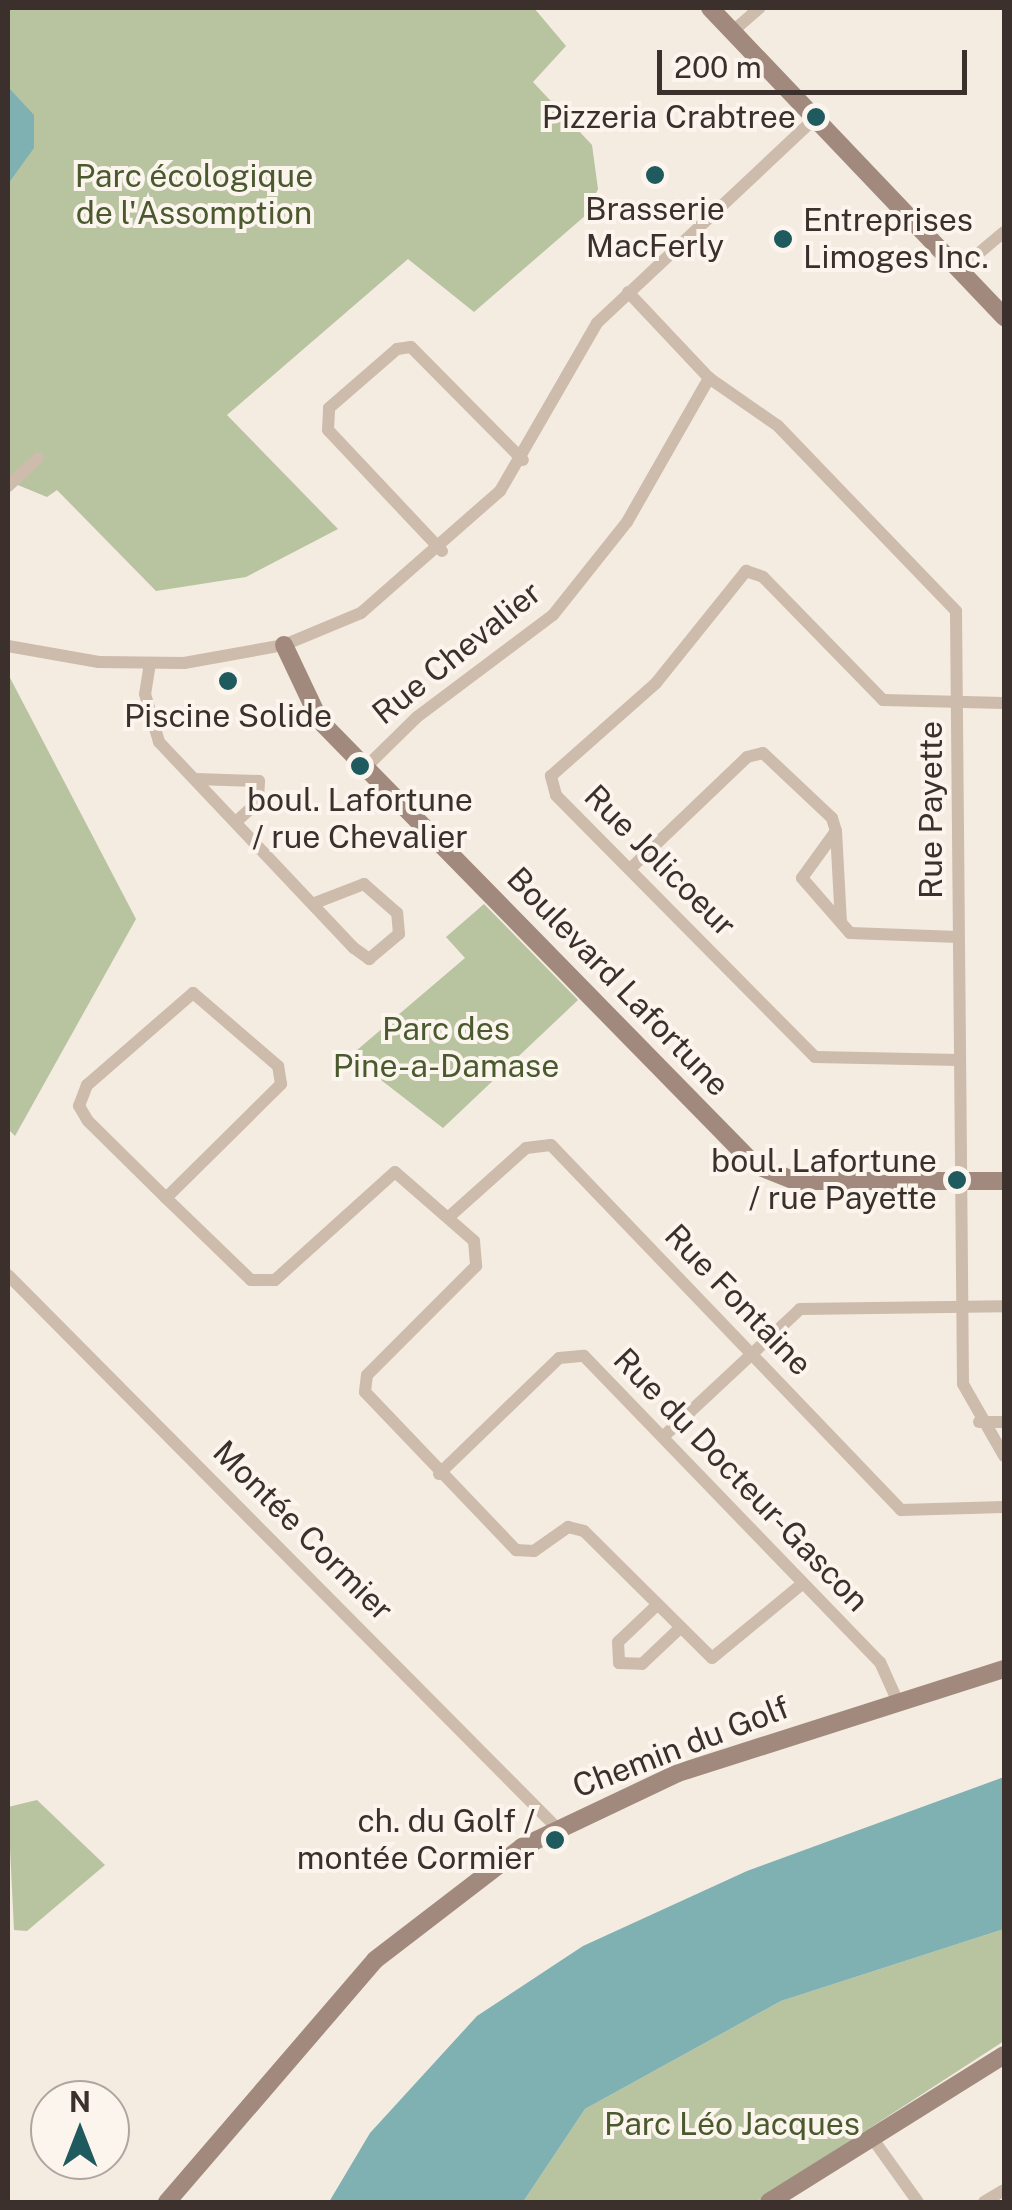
<!DOCTYPE html>
<meta charset="utf-8">
<style>
body{margin:0}
#map{position:relative;width:1012px;height:2210px;overflow:hidden;background:#f4ebe1;font-family:"Public Sans",sans-serif}
div>[style]{position:absolute}
[style*='--x']{left:calc(var(--x)*1px);top:calc(var(--y)*1px);width:calc(var(--w)*1px);rotate:calc(var(--a)*1deg)}
.green>*{inset:0;background:#b8c4a0}
.water>*{inset:0;background:#7fb0b2}
.street>*{height:12px;margin:-6px;padding:0 6px;transform-origin:6px;border-radius:6px;background:#cdbbac}
.secondary>*{height:18px;margin:-9px;padding:0 9px;transform-origin:9px;border-radius:9px;background:#a18a7d}
.dots>*{width:28px;height:28px;translate:-50% -50%;box-sizing:border-box;border:5px solid #fbf5ee;border-radius:50%}
span{translate:-50% -50%;white-space:nowrap;text-align:center;line-height:1.15;-webkit-text-stroke:8px #fbf5ee;paint-order:stroke}
.poi-label{font-size:32px;color:#3b302b}
.right{translate:-100% -50%;text-align:right}
.left{translate:0 -50%;text-align:left}
.park-label{font-size:32px;color:#4a5a2e}
.street-label{font-size:32px;color:#3b302b}
.frame{position:absolute;inset:0;border:10px solid #3b302b;pointer-events:none}
.north{position:absolute;left:30px;top:2080px;width:100px;height:100px;box-sizing:border-box;background:#fbf5ee;border:2px solid #aea6a0;border-radius:50%;rotate:0deg;font-size:28px;font-weight:700;line-height:40px;text-align:center;color:#3b302b}
.north::after{content:'';display:block;margin:auto;width:35px;height:45px;background:#1f5a5e;clip-path:polygon(50% 0,100% 100%,50% 72%,0 100%)}
.scale{position:absolute;left:657px;top:50px;width:310px;height:45px;box-sizing:border-box;border:5px solid #3b302b;border-top:0;padding-left:12px;font-size:30px;line-height:35px;white-space:nowrap;color:#3b302b;-webkit-text-stroke:8px #fbf5ee;paint-order:stroke}
</style>
<div id="map">
<div class="green">
<div style="clip-path:polygon(8px 8px,534px 8px,566px 46px,533px 82px,592px 145px,598px 189px,586px 215px,474px 312px,408px 259px,227px 415px,338px 529px,246px 577px,156px 591px,57px 490px,47px 497px,8px 481px)"></div>
<div style="clip-path:polygon(8px 674px,136px 919px,15px 1136px,8px 1129px)"></div>
<div style="clip-path:polygon(484px 904px,578px 1000px,443px 1128px,350px 1056px,465px 958px,446px 937px)"></div>
<div style="clip-path:polygon(37px 1800px,105px 1865px,27px 1931px,14px 1930px,8px 1807px)"></div>
<div style="clip-path:polygon(1004px 1929px,1004px 2041px,756px 2202px,523px 2202px,585px 2109px,781px 2001px)"></div>
</div>
<div class="water">
<div style="clip-path:polygon(8px 87px,34px 115px,34px 148px,8px 184px)"></div>
<div style="clip-path:polygon(1004px 1777px,1004px 1929px,781px 2001px,585px 2109px,523px 2202px,329px 2202px,370px 2133px,477px 2016px,583px 1946px,747px 1871px)"></div>
</div>
<div class="street">
<div style="--x:733;--y:31;--w:35;--a:-41"></div>
<div style="--x:960;--y:269;--w:57;--a:-40.1"></div>
<div style="--x:628;--y:292;--w:118;--a:46.7"></div>
<div style="--x:709;--y:378;--w:84;--a:34.8"></div>
<div style="--x:778;--y:426;--w:257;--a:46.1"></div>
<div style="--x:956;--y:611;--w:773;--a:89.48"></div>
<div style="--x:963;--y:1384;--w:83;--a:60.3"></div>
<div style="--x:8;--y:486;--w:41;--a:-43"></div>
<div style="--x:442;--y:551;--w:166;--a:-133.3"></div>
<div style="--x:328;--y:430;--w:22;--a:-87"></div>
<div style="--x:329;--y:408;--w:90;--a:-40.9"></div>
<div style="--x:397;--y:349;--w:14;--a:-8"></div>
<div style="--x:411;--y:347;--w:159;--a:45.3"></div>
<div style="--x:8;--y:646;--w:92;--a:10"></div>
<div style="--x:99;--y:662;--w:85;--a:0.7"></div>
<div style="--x:184;--y:663;--w:102;--a:-10.2"></div>
<div style="--x:284;--y:645;--w:83;--a:-22.6"></div>
<div style="--x:361;--y:613;--w:185;--a:-41.3"></div>
<div style="--x:500;--y:491;--w:194;--a:-60"></div>
<div style="--x:597;--y:323;--w:301;--a:-43.2"></div>
<div style="--x:150;--y:663;--w:31;--a:99"></div>
<div style="--x:145;--y:694;--w:50;--a:73.7"></div>
<div style="--x:159;--y:742;--w:284;--a:46.6"></div>
<div style="--x:354;--y:948;--w:19;--a:36"></div>
<div style="--x:369;--y:959;--w:39;--a:-40"></div>
<div style="--x:399;--y:934;--w:21;--a:-95"></div>
<div style="--x:397;--y:913;--w:44;--a:-138.7"></div>
<div style="--x:364;--y:884;--w:53;--a:158.8"></div>
<div style="--x:366;--y:767;--w:71;--a:-44.4"></div>
<div style="--x:417;--y:717;--w:170;--a:-36.9"></div>
<div style="--x:553;--y:615;--w:119;--a:-51.5"></div>
<div style="--x:627;--y:522;--w:166;--a:-60.3"></div>
<div style="--x:195;--y:779;--w:64;--a:1.8"></div>
<div style="--x:259;--y:781;--w:21;--a:93"></div>
<div style="--x:258;--y:802;--w:30;--a:138"></div>
<div style="--x:836;--y:831;--w:91;--a:86.9"></div>
<div style="--x:630;--y:869;--w:162;--a:-43.7"></div>
<div style="--x:747;--y:757;--w:16;--a:-14"></div>
<div style="--x:763;--y:753;--w:95;--a:43.3"></div>
<div style="--x:832;--y:818;--w:14;--a:73"></div>
<div style="--x:836;--y:831;--w:58;--a:125.9"></div>
<div style="--x:802;--y:878;--w:73;--a:48.9"></div>
<div style="--x:850;--y:933;--w:108;--a:2.1"></div>
<div style="--x:959;--y:1060;--w:144;--a:-178.8"></div>
<div style="--x:815;--y:1057;--w:368;--a:-134.7"></div>
<div style="--x:556;--y:795;--w:20;--a:-105"></div>
<div style="--x:551;--y:776;--w:140;--a:-41.5"></div>
<div style="--x:656;--y:683;--w:144;--a:-51.2"></div>
<div style="--x:746;--y:571;--w:18;--a:19"></div>
<div style="--x:763;--y:577;--w:172;--a:45.7"></div>
<div style="--x:883;--y:700;--w:121;--a:1.4"></div>
<div style="--x:166;--y:1198;--w:162;--a:-44.7"></div>
<div style="--x:281;--y:1084;--w:18;--a:-99"></div>
<div style="--x:278;--y:1066;--w:112;--a:-139.3"></div>
<div style="--x:193;--y:993;--w:140;--a:139"></div>
<div style="--x:87;--y:1085;--w:22;--a:111"></div>
<div style="--x:79;--y:1106;--w:17;--a:59"></div>
<div style="--x:88;--y:1121;--w:110;--a:44.6"></div>
<div style="--x:166;--y:1198;--w:118;--a:44"></div>
<div style="--x:251;--y:1280;--w:24;--a:0"></div>
<div style="--x:275;--y:1280;--w:161;--a:-42"></div>
<div style="--x:395;--y:1172;--w:105;--a:41.1"></div>
<div style="--x:474;--y:1241;--w:25;--a:85"></div>
<div style="--x:476;--y:1266;--w:154;--a:135"></div>
<div style="--x:367;--y:1375;--w:17;--a:97"></div>
<div style="--x:365;--y:1392;--w:219;--a:46.3"></div>
<div style="--x:516;--y:1550;--w:18;--a:3"></div>
<div style="--x:534;--y:1551;--w:42;--a:-35.2"></div>
<div style="--x:568;--y:1527;--w:16;--a:14"></div>
<div style="--x:584;--y:1531;--w:180;--a:44.8"></div>
<div style="--x:712;--y:1658;--w:117;--a:-39.4"></div>
<div style="--x:450;--y:1216;--w:102;--a:-41.8"></div>
<div style="--x:526;--y:1148;--w:25;--a:-7"></div>
<div style="--x:551;--y:1145;--w:506;--a:46.2"></div>
<div style="--x:901;--y:1510;--w:103;--a:-1.7"></div>
<div style="--x:8;--y:1275;--w:778;--a:45.21"></div>
<div style="--x:979;--y:1422;--w:25;--a:0"></div>
<div style="--x:664;--y:1436;--w:186;--a:-43"></div>
<div style="--x:800;--y:1309;--w:204;--a:-0.8"></div>
<div style="--x:439;--y:1474;--w:167;--a:-44"></div>
<div style="--x:559;--y:1358;--w:25;--a:-5"></div>
<div style="--x:584;--y:1356;--w:426;--a:46"></div>
<div style="--x:880;--y:1662;--w:44;--a:65.8"></div>
<div style="--x:656;--y:1606;--w:52;--a:136.5"></div>
<div style="--x:618;--y:1642;--w:21;--a:87"></div>
<div style="--x:619;--y:1663;--w:23;--a:2"></div>
<div style="--x:642;--y:1664;--w:51;--a:-43.4"></div>
<div style="--x:870;--y:2135;--w:82;--a:54.4"></div>
<div style="--x:984;--y:2202;--w:23;--a:-31"></div>
</div>
<div class="secondary">
<div style="--x:710;--y:8;--w:427;--a:46.4"></div>
<div style="--x:284;--y:645;--w:84;--a:64.7"></div>
<div style="--x:320;--y:721;--w:622;--a:45.59"></div>
<div style="--x:755;--y:1165;--w:43;--a:21.8"></div>
<div style="--x:795;--y:1181;--w:209;--a:0"></div>
<div style="--x:167;--y:2202;--w:319;--a:-49.3"></div>
<div style="--x:375;--y:1960;--w:185;--a:-37.5"></div>
<div style="--x:522;--y:1847;--w:173;--a:-25.4"></div>
<div style="--x:678;--y:1773;--w:342;--a:-17.7"></div>
<div style="--x:769;--y:2202;--w:277;--a:-32"></div>
</div>
<div class="dots">
<div style="left:816px;top:117px;background:#1f5a5e"></div>
<div style="left:655px;top:175px;background:#1f5a5e"></div>
<div style="left:783px;top:239px;background:#1f5a5e"></div>
<div style="left:228px;top:681px;background:#1f5a5e"></div>
<div style="left:360px;top:766px;background:#1f5a5e"></div>
<div style="left:957px;top:1180px;background:#1f5a5e"></div>
<div style="left:555px;top:1840px;background:#1f5a5e"></div>
</div>
<div class="poi-label">
<span class="right" style="left:796px;top:117px">Pizzeria Crabtree</span>
<span style="left:655px;top:228px">Brasserie<br>MacFerly</span>
<span class="left" style="left:803px;top:239px">Entreprises<br>Limoges Inc.</span>
<span style="left:228px;top:716px">Piscine Solide</span>
<span style="left:360px;top:819px">boul. Lafortune<br>/ rue Chevalier</span>
<span class="right" style="left:937px;top:1180px">boul. Lafortune<br>/ rue Payette</span>
<span class="right" style="left:535px;top:1840px">ch. du Golf /<br>montée Cormier</span>
</div>
<div class="park-label">
<span style="left:194px;top:195px">Parc écologique<br>de l'Assomption</span>
<span style="left:446px;top:1048px">Parc des<br>Pine-a-Damase</span>
<span style="left:732px;top:2124px">Parc Léo Jacques</span>
</div>
<div class="street-label">
<span style="left:457px;top:653px;rotate:-39deg">Rue Chevalier</span>
<span style="left:931px;top:810px;rotate:-90deg">Rue Payette</span>
<span style="left:660px;top:861px;rotate:45deg">Rue Jolicoeur</span>
<span style="left:618px;top:982px;rotate:46deg">Boulevard Lafortune</span>
<span style="left:738px;top:1300px;rotate:46deg">Rue Fontaine</span>
<span style="left:741px;top:1480px;rotate:46deg">Rue du Docteur-Gascon</span>
<span style="left:303px;top:1531px;rotate:45deg">Montée Cormier</span>
<span style="left:681px;top:1747px;rotate:-21deg">Chemin du Golf</span>
</div>
<div class="frame"></div>
<div class="north">N</div>
<div class="scale">200 m</div>
</div>
